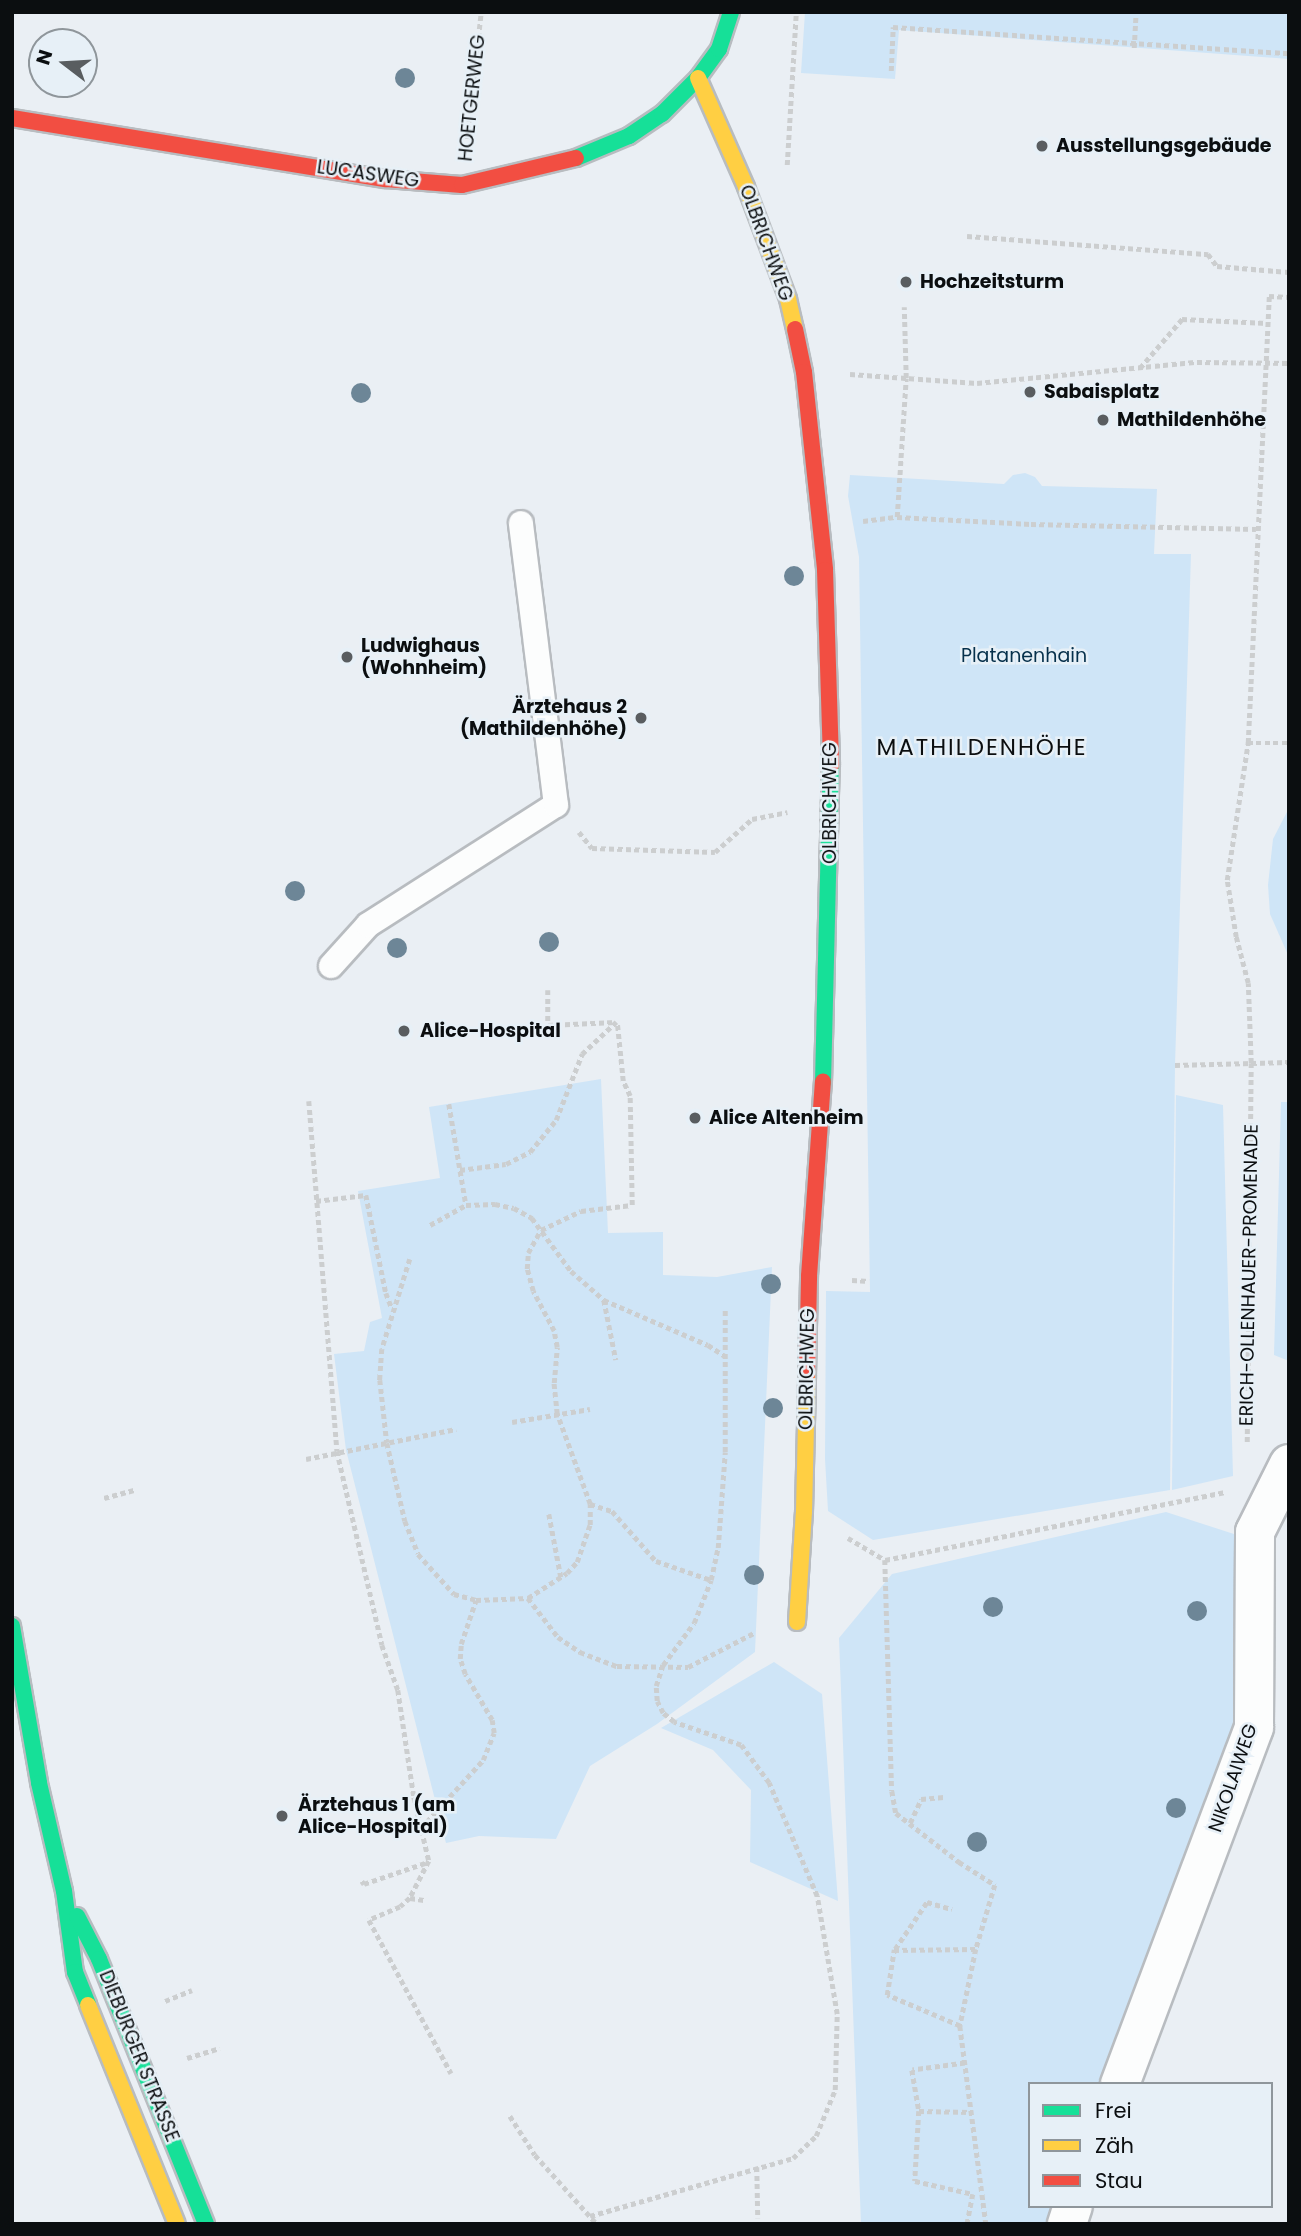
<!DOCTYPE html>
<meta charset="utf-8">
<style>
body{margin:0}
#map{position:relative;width:1301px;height:2236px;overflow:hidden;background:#eaeff4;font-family:Poppins,sans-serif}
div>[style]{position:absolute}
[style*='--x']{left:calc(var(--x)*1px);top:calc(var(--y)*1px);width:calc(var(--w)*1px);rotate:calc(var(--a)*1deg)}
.green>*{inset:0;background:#cfe5f7}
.path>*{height:4.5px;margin-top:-2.25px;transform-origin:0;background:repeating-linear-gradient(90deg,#cccecf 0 5px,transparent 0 8.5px)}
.roads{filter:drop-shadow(2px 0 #b8bcc0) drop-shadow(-2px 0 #b8bcc0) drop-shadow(0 2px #b8bcc0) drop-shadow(0 -2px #b8bcc0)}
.lane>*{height:24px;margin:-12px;padding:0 12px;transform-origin:12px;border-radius:12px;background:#fcfdfd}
.street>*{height:38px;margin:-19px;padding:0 19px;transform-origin:19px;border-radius:19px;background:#fcfdfd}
.fast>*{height:16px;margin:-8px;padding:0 8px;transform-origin:8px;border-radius:8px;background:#16e098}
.slow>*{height:16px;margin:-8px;padding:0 8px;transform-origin:8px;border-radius:8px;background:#ffcf43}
.jam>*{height:16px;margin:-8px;padding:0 8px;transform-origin:8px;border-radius:8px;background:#f24e42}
.trees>*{width:20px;height:20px;margin:-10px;border-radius:50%;background:#6d8697}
.dots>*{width:19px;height:19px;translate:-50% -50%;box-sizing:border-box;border:4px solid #e7f0f7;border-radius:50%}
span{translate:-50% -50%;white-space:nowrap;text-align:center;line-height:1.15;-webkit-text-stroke:5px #e7f0f7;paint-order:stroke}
.street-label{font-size:19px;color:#0b0e10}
.poi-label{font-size:19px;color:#0b0e10;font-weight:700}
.left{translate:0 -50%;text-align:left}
.right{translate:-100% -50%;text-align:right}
.park-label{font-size:19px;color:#06304b}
.quarter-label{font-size:23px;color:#0b0e10;letter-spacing:2px}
.frame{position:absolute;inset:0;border:14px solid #0b0e10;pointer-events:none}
.legend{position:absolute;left:1028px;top:2082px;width:245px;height:126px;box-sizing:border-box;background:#e7f0f7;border:2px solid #8f969b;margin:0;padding:9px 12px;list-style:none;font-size:21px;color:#0b0e10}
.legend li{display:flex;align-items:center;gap:14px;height:35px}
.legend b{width:35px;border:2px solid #8f969b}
.north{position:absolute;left:28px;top:28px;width:70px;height:70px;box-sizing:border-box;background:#e7f0f7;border:2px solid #8f969b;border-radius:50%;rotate:287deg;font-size:19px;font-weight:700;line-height:28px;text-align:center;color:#0b0e10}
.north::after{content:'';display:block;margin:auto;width:24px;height:32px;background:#595d60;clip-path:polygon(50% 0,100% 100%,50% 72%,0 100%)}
</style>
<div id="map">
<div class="green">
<div style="clip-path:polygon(805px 12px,1289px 12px,1289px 59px,899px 30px,895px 79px,801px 73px)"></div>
<div style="clip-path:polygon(1025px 473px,1035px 477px,1042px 486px,1157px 489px,1154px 554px,1191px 554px,1175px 1065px,1170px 1490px,873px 1540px,828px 1511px,825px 1459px,826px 1291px,870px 1292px,859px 557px,848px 496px,850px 475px,1004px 484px,1013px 475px)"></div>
<div style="clip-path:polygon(1289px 808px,1289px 957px,1270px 914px,1268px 885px,1273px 839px)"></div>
<div style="clip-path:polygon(601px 1079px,608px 1233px,663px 1232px,663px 1275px,717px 1277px,772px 1267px,755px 1652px,657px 1724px,590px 1766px,556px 1839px,479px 1836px,446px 1843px,346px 1450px,334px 1354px,364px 1351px,370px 1322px,382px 1318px,358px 1191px,440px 1178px,429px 1107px)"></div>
<div style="clip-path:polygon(1176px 1095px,1223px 1105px,1233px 1476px,1172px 1490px)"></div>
<div style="clip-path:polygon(1281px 1102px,1289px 1102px,1289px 1361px,1274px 1355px)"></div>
<div style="clip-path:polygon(1166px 1512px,1237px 1535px,1241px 1725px,1102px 2084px,1030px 2084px,1030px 2206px,1054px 2206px,1047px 2224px,861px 2224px,839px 1638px,892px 1574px)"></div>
<div style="clip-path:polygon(774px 1662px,822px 1694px,838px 1901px,750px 1862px,751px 1790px,713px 1750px,661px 1728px)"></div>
</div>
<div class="path">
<div style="--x:1134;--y:48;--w:36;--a:-87"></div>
<div style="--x:891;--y:71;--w:44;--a:-87.4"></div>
<div style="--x:893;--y:27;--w:397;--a:3.8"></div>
<div style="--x:467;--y:139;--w:128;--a:-83.7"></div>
<div style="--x:787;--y:165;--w:153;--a:-86.6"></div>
<div style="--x:967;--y:236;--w:242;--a:4.3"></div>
<div style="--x:1208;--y:254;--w:15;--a:53"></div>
<div style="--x:1217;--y:266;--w:72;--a:4.8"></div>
<div style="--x:1140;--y:368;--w:65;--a:-49.4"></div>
<div style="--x:1182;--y:319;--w:85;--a:2.7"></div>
<div style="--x:850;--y:374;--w:127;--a:4.1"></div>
<div style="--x:977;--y:383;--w:221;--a:-5.5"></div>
<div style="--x:1197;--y:362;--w:92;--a:0.6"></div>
<div style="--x:897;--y:517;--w:139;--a:-86.3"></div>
<div style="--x:906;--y:378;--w:71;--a:-91.6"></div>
<div style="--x:863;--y:521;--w:34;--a:-7"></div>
<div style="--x:897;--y:517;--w:134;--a:3"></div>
<div style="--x:1031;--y:524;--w:225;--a:1.3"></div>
<div style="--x:1248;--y:743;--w:41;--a:0"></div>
<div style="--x:579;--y:832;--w:21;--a:51"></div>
<div style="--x:592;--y:848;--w:123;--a:1.9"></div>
<div style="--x:715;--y:852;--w:50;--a:-41.7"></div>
<div style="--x:752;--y:819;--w:36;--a:-11"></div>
<div style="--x:548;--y:990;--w:35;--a:90"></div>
<div style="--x:548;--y:1025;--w:68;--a:-2.5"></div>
<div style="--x:1175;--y:1065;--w:114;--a:-1.5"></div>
<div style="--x:309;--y:1101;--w:351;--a:85.4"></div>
<div style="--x:337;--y:1451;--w:199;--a:76.9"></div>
<div style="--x:382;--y:1645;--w:48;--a:70.4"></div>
<div style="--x:398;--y:1690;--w:108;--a:81.5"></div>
<div style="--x:414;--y:1797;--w:66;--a:76.8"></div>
<div style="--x:429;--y:1861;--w:42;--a:117.2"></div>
<div style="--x:410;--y:1898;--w:13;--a:138"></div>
<div style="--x:400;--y:1907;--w:34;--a:157"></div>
<div style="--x:369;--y:1920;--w:174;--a:61.8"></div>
<div style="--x:449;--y:1104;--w:102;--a:80.4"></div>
<div style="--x:460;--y:1170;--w:46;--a:-7.4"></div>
<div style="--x:506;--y:1164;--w:27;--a:-27"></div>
<div style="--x:530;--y:1152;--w:41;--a:-50.9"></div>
<div style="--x:556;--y:1120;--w:71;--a:-68.5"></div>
<div style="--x:582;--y:1054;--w:47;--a:-43.3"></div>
<div style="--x:316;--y:1201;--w:50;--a:-6.8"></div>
<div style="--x:366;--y:1195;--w:100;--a:78.5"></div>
<div style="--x:386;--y:1293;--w:17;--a:69"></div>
<div style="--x:430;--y:1225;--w:41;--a:-29.1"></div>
<div style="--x:466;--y:1205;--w:29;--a:-2"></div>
<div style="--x:495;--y:1204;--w:19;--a:12"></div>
<div style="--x:514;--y:1208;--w:21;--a:29"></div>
<div style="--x:532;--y:1218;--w:66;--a:53.7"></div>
<div style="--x:571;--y:1271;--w:44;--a:41.3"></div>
<div style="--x:604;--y:1300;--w:113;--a:23.4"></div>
<div style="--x:708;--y:1345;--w:20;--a:33"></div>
<div style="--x:410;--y:1259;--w:94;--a:107.3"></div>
<div style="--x:382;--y:1349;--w:31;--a:94"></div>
<div style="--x:380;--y:1380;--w:63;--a:83.7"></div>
<div style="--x:387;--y:1443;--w:80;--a:77"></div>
<div style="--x:405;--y:1521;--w:35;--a:68"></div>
<div style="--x:418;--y:1554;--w:54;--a:48"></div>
<div style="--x:454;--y:1594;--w:23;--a:15"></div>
<div style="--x:476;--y:1600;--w:52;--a:-2.2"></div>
<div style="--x:528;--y:1598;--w:46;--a:-32.7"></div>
<div style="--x:567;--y:1573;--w:15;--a:-48"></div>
<div style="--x:577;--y:1562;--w:39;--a:-71"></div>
<div style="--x:590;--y:1525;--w:21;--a:-90"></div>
<div style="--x:590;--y:1504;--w:96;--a:-110.1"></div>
<div style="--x:557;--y:1414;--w:31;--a:-96"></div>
<div style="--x:554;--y:1383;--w:36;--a:-85"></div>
<div style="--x:557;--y:1347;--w:16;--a:-101"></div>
<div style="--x:554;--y:1331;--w:45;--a:-117.7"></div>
<div style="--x:533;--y:1291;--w:23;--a:-105"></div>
<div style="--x:527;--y:1269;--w:16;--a:-86"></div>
<div style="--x:528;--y:1253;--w:26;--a:-61"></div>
<div style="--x:541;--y:1230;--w:44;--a:-25.4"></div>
<div style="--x:581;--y:1211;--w:51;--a:-6.7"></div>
<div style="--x:632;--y:1205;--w:109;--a:-91.1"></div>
<div style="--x:630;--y:1096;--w:17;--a:-115"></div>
<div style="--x:623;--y:1081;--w:59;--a:-95.8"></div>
<div style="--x:852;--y:1280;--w:17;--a:3"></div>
<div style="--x:604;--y:1300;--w:61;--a:78.7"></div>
<div style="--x:512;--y:1422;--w:79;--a:-9.5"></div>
<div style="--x:1247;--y:1442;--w:379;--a:-89.4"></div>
<div style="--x:1251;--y:1063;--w:80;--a:-92.1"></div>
<div style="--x:1248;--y:983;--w:48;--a:-104.6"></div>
<div style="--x:1236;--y:937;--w:58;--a:-99"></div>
<div style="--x:1227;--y:880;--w:139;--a:-81.3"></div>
<div style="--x:1248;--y:743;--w:447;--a:-87.3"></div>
<div style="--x:1269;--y:296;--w:20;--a:3"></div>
<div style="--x:306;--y:1459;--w:153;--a:-11.3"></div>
<div style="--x:104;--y:1498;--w:31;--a:-15"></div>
<div style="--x:590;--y:1504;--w:23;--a:18"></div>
<div style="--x:612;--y:1511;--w:67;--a:48.7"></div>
<div style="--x:656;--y:1561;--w:58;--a:19.1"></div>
<div style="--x:549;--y:1514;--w:64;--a:79.2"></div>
<div style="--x:848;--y:1538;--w:43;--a:30.7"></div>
<div style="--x:885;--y:1560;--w:347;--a:-11.3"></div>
<div style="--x:885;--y:1560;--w:231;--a:88.3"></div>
<div style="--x:892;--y:1791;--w:22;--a:80"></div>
<div style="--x:896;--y:1813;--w:80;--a:37.9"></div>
<div style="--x:959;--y:1862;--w:43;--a:32.6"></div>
<div style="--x:995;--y:1885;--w:67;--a:106.5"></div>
<div style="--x:976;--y:1949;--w:79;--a:101.7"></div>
<div style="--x:960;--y:2026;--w:200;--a:82.5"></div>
<div style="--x:528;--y:1598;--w:49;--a:52.4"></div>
<div style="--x:558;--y:1637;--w:27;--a:34"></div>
<div style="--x:580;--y:1652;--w:40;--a:21"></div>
<div style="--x:617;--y:1666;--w:71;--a:0.8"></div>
<div style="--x:688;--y:1667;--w:74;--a:-27.3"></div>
<div style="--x:910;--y:1823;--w:26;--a:-65"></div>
<div style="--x:921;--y:1799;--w:23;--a:-5"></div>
<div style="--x:421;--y:1828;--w:92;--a:-47.6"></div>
<div style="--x:483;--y:1760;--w:29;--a:-68"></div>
<div style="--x:494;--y:1733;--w:13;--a:-99"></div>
<div style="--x:492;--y:1720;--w:53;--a:-120.4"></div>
<div style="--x:465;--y:1674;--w:16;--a:-108"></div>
<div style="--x:460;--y:1659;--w:15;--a:-86"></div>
<div style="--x:461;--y:1644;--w:46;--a:-71.2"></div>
<div style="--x:362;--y:1881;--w:4;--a:56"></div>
<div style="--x:364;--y:1884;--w:68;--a:-19"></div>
<div style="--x:410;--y:1898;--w:14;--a:8"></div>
<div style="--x:895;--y:1949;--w:57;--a:-55.8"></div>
<div style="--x:927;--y:1902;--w:26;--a:16"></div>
<div style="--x:165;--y:2001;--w:29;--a:-22"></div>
<div style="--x:960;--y:2026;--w:79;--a:-157"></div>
<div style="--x:887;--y:1995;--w:46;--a:-81.2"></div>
<div style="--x:894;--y:1950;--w:82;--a:-0.7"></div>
<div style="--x:187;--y:2058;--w:34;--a:-17"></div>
<div style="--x:965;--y:2063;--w:53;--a:172.5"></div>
<div style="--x:912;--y:2070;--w:42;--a:80.3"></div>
<div style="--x:919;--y:2111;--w:70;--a:93.3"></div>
<div style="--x:915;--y:2181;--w:59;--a:12.6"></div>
<div style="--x:973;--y:2194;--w:31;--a:101"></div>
<div style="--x:919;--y:2111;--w:52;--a:1.1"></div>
<div style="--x:510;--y:2116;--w:46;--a:57.3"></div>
<div style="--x:535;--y:2155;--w:93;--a:48.1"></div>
<div style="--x:757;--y:2167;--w:51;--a:88.9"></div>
<div style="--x:590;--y:2216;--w:211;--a:-15.9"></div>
<div style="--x:793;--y:2158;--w:32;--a:-44"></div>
<div style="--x:816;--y:2136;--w:50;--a:-67.6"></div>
<div style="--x:835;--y:2090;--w:76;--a:-88.5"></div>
<div style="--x:837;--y:2014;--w:120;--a:-99.6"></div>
<div style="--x:817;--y:1896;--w:123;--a:-113"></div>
<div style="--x:769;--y:1783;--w:47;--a:-126.4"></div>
<div style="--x:741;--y:1745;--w:71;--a:-161.1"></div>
<div style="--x:674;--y:1722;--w:14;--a:-141"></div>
<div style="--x:663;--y:1713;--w:13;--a:-117"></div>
<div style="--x:657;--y:1701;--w:15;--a:-94"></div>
<div style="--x:656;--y:1686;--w:22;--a:-72"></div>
<div style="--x:663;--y:1665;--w:52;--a:-53.6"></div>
<div style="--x:694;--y:1623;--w:46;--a:-68.4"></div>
<div style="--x:711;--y:1580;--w:33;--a:-78"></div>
<div style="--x:718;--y:1548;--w:96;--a:-85.8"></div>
<div style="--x:725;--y:1452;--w:143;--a:-90"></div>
</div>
<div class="roads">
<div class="lane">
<div style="--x:331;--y:966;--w:55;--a:-47.9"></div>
<div style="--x:368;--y:925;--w:223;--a:-32.6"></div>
<div style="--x:556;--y:805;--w:284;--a:-97.1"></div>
</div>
<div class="street">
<div style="--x:1120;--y:2084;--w:381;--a:-69.4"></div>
<div style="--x:1254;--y:1727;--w:195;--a:-89.7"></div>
<div style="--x:1255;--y:1532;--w:76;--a:-63.4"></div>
<div style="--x:1067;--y:2224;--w:19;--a:-72"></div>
</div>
<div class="fast">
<div style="--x:576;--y:158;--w:57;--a:-22.5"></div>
<div style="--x:629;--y:136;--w:40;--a:-34"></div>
<div style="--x:662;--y:114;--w:51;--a:-45"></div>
<div style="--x:698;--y:78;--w:36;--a:-54"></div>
<div style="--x:719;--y:49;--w:39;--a:-72"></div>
<div style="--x:823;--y:1082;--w:317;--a:-88.6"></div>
<div style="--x:12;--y:1626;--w:159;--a:80.2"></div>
<div style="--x:39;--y:1783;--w:111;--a:77"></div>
<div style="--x:64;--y:1891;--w:82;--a:82.3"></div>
<div style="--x:75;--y:1972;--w:35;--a:68"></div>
<div style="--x:77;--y:1916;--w:48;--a:62.9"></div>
<div style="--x:99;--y:1959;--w:286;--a:68"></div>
</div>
<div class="slow">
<div style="--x:698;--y:78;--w:119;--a:66.2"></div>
<div style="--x:746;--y:187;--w:120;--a:69.4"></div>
<div style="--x:788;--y:299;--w:31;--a:77"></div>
<div style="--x:797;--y:1622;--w:110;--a:-86.4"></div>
<div style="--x:804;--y:1512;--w:137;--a:-88.7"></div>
<div style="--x:88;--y:2005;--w:236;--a:67.9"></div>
</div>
<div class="jam">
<div style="--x:12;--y:118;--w:379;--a:9.3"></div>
<div style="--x:386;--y:179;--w:76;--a:4.5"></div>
<div style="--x:462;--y:185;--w:117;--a:-13.3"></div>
<div style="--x:795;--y:329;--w:44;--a:78.2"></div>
<div style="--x:804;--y:372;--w:199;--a:83.9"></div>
<div style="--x:825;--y:570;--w:195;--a:88.2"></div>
<div style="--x:807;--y:1375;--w:99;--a:-88.8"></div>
<div style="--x:809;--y:1276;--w:195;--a:-85.9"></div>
</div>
</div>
<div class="trees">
<div style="left:405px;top:78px"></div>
<div style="left:361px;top:393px"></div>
<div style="left:794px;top:576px"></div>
<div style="left:295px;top:891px"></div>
<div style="left:549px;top:942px"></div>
<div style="left:397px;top:948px"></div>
<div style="left:771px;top:1284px"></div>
<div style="left:773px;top:1408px"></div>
<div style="left:754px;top:1575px"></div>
<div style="left:993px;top:1607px"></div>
<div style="left:1197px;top:1611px"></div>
<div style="left:1176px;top:1808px"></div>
<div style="left:977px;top:1842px"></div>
</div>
<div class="dots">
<div style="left:1042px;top:146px;background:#595d60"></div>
<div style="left:906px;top:282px;background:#595d60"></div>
<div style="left:1030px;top:392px;background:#595d60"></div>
<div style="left:1103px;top:420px;background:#595d60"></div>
<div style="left:347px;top:657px;background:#595d60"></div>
<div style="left:641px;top:718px;background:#595d60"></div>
<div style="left:404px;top:1031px;background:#595d60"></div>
<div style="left:695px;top:1118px;background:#595d60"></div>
<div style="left:282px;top:1816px;background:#595d60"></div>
</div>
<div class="street-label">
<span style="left:472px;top:98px;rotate:-84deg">HOETGERWEG</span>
<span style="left:368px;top:174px;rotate:8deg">LUCASWEG</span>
<span style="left:766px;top:243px;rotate:70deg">OLBRICHWEG</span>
<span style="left:830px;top:803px;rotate:-90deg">OLBRICHWEG</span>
<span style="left:1249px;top:1275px;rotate:-89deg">ERICH-OLLENHAUER-PROMENADE</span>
<span style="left:807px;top:1369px;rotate:-89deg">OLBRICHWEG</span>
<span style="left:1233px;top:1778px;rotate:-71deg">NIKOLAIWEG</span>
<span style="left:139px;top:2056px;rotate:68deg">DIEBURGER STRASSE</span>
</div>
<div class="poi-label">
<span class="left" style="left:1056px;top:146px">Ausstellungsgebäude</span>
<span class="left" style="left:920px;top:282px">Hochzeitsturm</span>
<span class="left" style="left:1044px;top:392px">Sabaisplatz</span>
<span class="left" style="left:1117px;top:420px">Mathildenhöhe</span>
<span class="left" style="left:361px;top:657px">Ludwighaus<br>(Wohnheim)</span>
<span class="right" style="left:627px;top:718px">Ärztehaus 2<br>(Mathildenhöhe)</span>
<span class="left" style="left:420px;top:1031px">Alice-Hospital</span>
<span class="left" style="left:709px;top:1118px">Alice Altenheim</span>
<span class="left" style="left:298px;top:1816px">Ärztehaus 1 (am<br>Alice-Hospital)</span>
</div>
<div class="park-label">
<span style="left:1024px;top:656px">Platanenhain</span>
</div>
<div class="quarter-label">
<span style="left:982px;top:747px">MATHILDENHÖHE</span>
</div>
<div class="frame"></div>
<ul class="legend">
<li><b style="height:9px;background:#16e098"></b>Frei</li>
<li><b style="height:9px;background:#ffcf43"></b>Zäh</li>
<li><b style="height:9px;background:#f24e42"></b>Stau</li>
</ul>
<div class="north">N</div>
</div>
